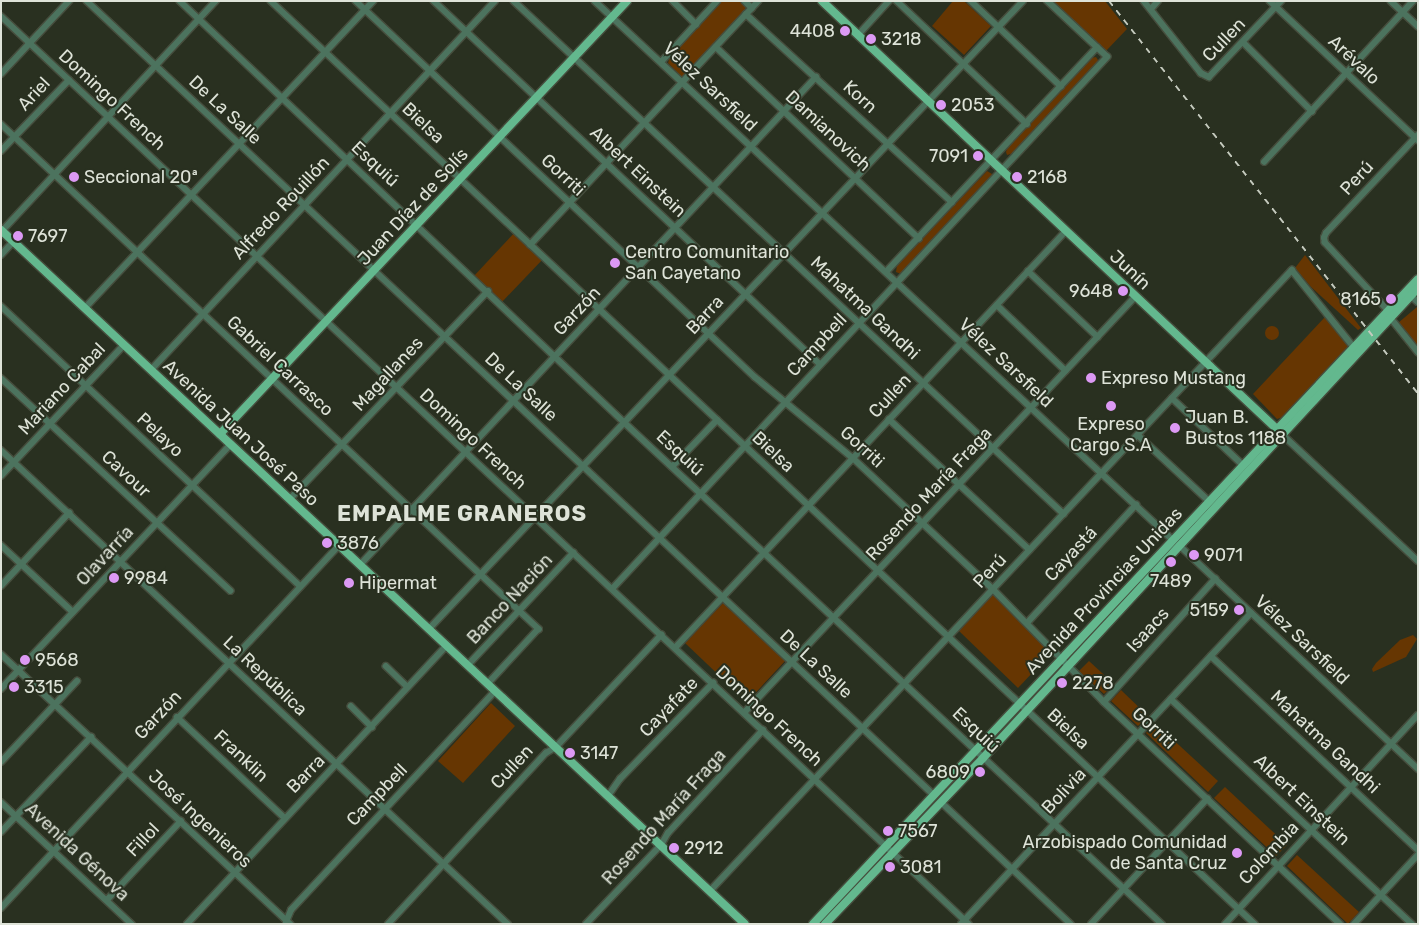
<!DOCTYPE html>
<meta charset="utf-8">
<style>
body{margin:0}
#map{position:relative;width:1419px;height:925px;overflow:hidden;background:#293020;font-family:Rubik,sans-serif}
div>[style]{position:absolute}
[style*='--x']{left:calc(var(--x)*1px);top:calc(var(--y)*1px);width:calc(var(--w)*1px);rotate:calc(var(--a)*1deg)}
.green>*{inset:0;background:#663602}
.round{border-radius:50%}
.roads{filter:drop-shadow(1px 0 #464d3d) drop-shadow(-1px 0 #464d3d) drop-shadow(0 1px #464d3d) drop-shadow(0 -1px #464d3d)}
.minor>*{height:5.5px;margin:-2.75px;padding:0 2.75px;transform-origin:2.75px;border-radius:2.75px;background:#4c735e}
.major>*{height:8px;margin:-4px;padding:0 4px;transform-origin:4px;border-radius:4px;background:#63b88e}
.rail>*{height:2px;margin-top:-1px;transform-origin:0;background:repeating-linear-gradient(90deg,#c5cabe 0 6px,transparent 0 12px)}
.dots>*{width:14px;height:14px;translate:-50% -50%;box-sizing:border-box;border:2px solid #293020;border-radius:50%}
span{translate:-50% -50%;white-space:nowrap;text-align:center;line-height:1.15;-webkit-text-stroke:4px #293020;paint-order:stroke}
.poi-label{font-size:18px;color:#dee3d8}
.right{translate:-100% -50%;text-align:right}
.left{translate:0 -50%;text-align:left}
.street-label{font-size:18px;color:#dee3d8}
.district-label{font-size:22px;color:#dee3d8;font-weight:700;letter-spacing:1px}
.frame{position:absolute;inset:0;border:2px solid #dee3d8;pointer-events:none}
</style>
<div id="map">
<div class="green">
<div style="clip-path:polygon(722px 1px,741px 1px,745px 7px,745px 12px,685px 76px,681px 76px,668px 63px,670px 57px)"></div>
<div style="clip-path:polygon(953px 1px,964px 1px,991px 26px,964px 55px,932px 26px)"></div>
<div style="clip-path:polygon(1050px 1px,1105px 1px,1127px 29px,1105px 52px)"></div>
<div style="clip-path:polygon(1096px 57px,1098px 60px,1096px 66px,1014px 153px,1007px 155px,1006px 152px,1008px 146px,1091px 58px)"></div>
<div style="clip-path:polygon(987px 171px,992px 174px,991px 179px,901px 274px,896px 272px,897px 265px)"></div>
<div style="clip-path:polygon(516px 231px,544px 258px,501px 303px,473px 277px)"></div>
<div style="clip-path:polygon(1305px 255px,1361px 328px,1358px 330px,1311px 287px,1295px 268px)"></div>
<div style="clip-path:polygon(1417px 307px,1418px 308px,1418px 349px,1398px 323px)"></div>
<div style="clip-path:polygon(1325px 317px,1350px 347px,1283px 417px,1277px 419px,1253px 394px)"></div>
<div class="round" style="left:1265px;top:326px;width:14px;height:14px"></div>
<div style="clip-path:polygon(993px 594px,1052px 652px,1018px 688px,959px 631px)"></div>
<div style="clip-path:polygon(724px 602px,786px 660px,747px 702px,685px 643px)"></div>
<div style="clip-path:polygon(1413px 635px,1417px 639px,1406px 657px,1373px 672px,1372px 669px,1376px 663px,1400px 640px)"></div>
<div style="clip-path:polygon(1089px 661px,1114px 684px,1104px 694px,1079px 671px)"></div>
<div style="clip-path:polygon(1121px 690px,1148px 716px,1138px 726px,1111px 701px)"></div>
<div style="clip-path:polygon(491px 703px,515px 726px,463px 783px,438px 761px)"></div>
<div style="clip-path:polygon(1155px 723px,1218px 781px,1208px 792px,1146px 733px)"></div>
<div style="clip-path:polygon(1225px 787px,1287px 845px,1276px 856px,1214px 798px)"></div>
<div style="clip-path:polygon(1297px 855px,1359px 912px,1348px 924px,1287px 866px)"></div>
</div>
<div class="roads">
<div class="minor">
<div style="--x:87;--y:1;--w:1161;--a:43.15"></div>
<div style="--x:180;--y:1;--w:612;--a:43.48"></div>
<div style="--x:624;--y:422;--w:736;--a:43.02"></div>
<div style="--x:271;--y:1;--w:1349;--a:43.17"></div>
<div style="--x:356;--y:1;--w:548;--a:43.3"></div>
<div style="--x:755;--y:377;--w:127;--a:39.6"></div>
<div style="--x:853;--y:458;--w:192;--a:43.1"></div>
<div style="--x:993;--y:589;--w:158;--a:45.5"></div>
<div style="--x:1104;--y:702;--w:324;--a:43.2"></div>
<div style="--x:434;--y:1;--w:530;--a:43.24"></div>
<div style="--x:514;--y:1;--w:752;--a:43.01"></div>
<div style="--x:595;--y:1;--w:790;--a:43"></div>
<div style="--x:673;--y:1;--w:33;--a:45"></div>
<div style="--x:745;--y:1;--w:10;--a:45"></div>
<div style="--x:897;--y:1;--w:179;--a:43.4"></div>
<div style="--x:971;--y:1;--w:124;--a:43.4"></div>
<div style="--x:1144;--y:1;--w:92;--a:51.6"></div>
<div style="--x:1201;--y:73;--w:9;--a:27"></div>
<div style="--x:1209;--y:77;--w:105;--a:-46.5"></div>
<div style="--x:1270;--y:1;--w:203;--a:43.2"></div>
<div style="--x:1391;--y:1;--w:37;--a:43"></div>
<div style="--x:1151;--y:9;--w:11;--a:-49"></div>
<div style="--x:746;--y:14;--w:279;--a:42.4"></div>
<div style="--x:1;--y:16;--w:1327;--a:43.17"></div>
<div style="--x:858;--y:35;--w:46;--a:-47.6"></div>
<div style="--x:1243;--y:42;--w:98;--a:45"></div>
<div style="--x:716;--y:47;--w:279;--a:43.3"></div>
<div style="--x:661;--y:62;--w:83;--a:-47.4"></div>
<div style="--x:1;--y:74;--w:100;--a:-47"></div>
<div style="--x:1;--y:124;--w:738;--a:43.19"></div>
<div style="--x:539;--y:629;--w:75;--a:132.8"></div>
<div style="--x:1;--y:151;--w:98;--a:-46.2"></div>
<div style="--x:1264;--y:162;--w:219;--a:-47.2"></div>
<div style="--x:2;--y:231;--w:314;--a:-47.1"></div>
<div style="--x:530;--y:245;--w:334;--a:-46.9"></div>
<div style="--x:1;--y:255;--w:18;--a:-47"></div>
<div style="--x:1028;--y:271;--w:96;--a:43.3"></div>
<div style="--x:886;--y:272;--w:308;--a:-46.8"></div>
<div style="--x:1408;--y:293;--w:13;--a:42"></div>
<div style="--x:997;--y:305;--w:95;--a:43.7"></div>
<div style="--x:1;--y:306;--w:410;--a:43.1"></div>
<div style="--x:85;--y:308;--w:421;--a:-46.8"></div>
<div style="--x:1388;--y:311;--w:93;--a:-132.8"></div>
<div style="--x:1325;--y:243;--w:5;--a:-101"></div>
<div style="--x:1324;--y:238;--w:5;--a:-68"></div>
<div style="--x:1326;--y:233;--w:134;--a:-46.8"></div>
<div style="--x:1390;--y:317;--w:45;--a:51.3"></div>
<div style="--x:151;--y:370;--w:504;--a:-47.01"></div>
<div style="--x:1;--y:378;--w:313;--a:42.8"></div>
<div style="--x:1172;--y:398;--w:98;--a:43.3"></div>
<div style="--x:889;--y:419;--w:192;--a:42.9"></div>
<div style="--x:1282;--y:434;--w:186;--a:43"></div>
<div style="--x:1138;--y:435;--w:97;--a:42.9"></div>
<div style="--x:1;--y:450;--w:694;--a:43.07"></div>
<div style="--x:672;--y:467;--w:65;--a:-46.2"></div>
<div style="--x:1;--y:476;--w:180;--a:-46.8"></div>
<div style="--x:290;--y:499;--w:287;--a:-46.4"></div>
<div style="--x:1;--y:545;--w:98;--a:42.9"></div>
<div style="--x:1179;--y:545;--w:328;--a:43.1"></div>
<div style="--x:360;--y:565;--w:668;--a:-46.94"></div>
<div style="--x:1;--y:586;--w:100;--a:-47"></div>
<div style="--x:612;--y:589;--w:727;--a:-47.06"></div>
<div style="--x:1107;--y:57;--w:82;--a:-137"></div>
<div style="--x:1027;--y:623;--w:161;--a:-47.3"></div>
<div style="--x:429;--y:629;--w:864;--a:-46.59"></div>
<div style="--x:675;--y:648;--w:572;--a:-46.84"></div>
<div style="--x:1;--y:654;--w:396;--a:43"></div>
<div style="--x:1211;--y:656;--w:284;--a:43.1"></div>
<div style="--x:468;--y:665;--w:154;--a:-46.8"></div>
<div style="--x:386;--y:666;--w:30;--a:44"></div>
<div style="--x:1;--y:689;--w:336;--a:-46.8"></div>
<div style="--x:1171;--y:699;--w:330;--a:43"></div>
<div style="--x:1104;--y:702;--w:166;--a:-47.9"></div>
<div style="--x:351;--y:706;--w:30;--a:45"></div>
<div style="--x:744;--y:713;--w:572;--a:-46.77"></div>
<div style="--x:177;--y:717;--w:148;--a:43.1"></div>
<div style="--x:1;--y:762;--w:111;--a:-46.8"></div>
<div style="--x:608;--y:796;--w:21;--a:-55"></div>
<div style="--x:620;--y:779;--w:134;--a:-45.9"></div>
<div style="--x:1;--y:802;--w:179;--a:43"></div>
<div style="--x:941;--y:802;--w:178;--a:43.2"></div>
<div style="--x:1;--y:832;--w:131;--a:-46.5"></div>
<div style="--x:710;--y:891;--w:851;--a:-46.86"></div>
<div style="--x:1292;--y:270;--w:99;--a:51.2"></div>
<div style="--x:107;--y:900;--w:108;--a:-46.9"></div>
<div style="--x:1;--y:908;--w:496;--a:-47"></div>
<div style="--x:286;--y:922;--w:13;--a:-67"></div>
<div style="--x:291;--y:910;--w:299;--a:-47"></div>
<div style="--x:187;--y:924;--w:381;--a:-47"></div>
<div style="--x:388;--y:924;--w:233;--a:-47.3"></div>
<div style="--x:546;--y:753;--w:12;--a:-31"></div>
<div style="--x:556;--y:747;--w:154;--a:-46.8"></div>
<div style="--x:586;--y:924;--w:109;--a:-46.5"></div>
<div style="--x:661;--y:845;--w:14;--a:-60"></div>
<div style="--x:668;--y:833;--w:140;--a:-47.3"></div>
<div style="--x:961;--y:924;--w:425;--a:-47"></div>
<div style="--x:1091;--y:924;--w:171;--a:-47.1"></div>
<div style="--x:1225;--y:924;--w:284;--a:-47.3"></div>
<div style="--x:1354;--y:924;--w:94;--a:-47.2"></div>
</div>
<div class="major">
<div style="--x:822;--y:1;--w:629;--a:43.26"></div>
<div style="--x:1;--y:230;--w:1017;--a:43.01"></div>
<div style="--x:220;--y:434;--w:594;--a:-46.77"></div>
<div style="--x:813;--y:924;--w:884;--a:-46.83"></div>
<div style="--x:825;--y:924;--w:229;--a:-46.4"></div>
<div style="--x:983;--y:758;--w:640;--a:-47.21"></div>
</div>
</div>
<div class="rail">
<div style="--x:1109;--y:1;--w:500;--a:51.8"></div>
</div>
<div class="dots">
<div style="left:845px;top:31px;background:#dc99f4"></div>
<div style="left:871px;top:39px;background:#dc99f4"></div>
<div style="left:941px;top:105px;background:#dc99f4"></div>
<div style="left:978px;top:156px;background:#dc99f4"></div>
<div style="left:74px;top:177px;background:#dc99f4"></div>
<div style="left:1017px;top:177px;background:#dc99f4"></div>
<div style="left:18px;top:236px;background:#dc99f4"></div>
<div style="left:615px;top:263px;background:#dc99f4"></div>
<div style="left:1123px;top:291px;background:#dc99f4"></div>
<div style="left:1391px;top:299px;background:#dc99f4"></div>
<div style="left:1091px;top:378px;background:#dc99f4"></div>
<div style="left:1111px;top:406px;background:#dc99f4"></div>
<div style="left:1175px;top:428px;background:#dc99f4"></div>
<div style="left:327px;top:543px;background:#dc99f4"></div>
<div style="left:1194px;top:555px;background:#dc99f4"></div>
<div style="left:1171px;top:562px;background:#dc99f4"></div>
<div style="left:114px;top:578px;background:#dc99f4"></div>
<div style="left:349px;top:583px;background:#dc99f4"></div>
<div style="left:1239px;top:610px;background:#dc99f4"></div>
<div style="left:25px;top:660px;background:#dc99f4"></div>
<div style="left:1062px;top:683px;background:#dc99f4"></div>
<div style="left:14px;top:687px;background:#dc99f4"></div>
<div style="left:570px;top:753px;background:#dc99f4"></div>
<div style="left:980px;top:772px;background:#dc99f4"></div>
<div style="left:888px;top:831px;background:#dc99f4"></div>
<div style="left:674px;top:848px;background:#dc99f4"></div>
<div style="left:1237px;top:853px;background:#dc99f4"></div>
<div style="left:890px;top:867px;background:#dc99f4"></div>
</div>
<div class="poi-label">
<span class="right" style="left:835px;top:31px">4408</span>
<span class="left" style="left:881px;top:39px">3218</span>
<span class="left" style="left:951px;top:105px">2053</span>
<span class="right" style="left:968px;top:156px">7091</span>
<span class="left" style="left:84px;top:177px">Seccional 20ª</span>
<span class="left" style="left:1027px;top:177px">2168</span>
<span class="left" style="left:28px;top:236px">7697</span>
<span class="left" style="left:625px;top:263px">Centro Comunitario<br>San Cayetano</span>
<span class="right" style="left:1113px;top:291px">9648</span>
<span class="right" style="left:1381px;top:299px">8165</span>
<span class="left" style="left:1101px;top:378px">Expreso Mustang</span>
<span class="left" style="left:1185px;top:428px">Juan B.<br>Bustos 1188</span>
<span style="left:1111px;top:435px">Expreso<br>Cargo S.A</span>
<span class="left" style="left:337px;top:543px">3876</span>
<span class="left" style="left:1204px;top:555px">9071</span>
<span class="left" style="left:124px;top:578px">9984</span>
<span style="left:1171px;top:581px">7489</span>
<span class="left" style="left:359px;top:583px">Hipermat</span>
<span class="right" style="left:1229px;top:610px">5159</span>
<span class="left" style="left:35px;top:660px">9568</span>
<span class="left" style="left:1072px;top:683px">2278</span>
<span class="left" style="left:24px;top:687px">3315</span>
<span class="left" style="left:580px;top:753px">3147</span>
<span class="right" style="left:970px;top:772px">6809</span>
<span class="left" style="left:898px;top:831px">7567</span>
<span class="right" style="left:1227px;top:853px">Arzobispado Comunidad<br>de Santa Cruz</span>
<span class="left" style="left:684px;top:848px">2912</span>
<span class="left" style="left:900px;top:867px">3081</span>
</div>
<div class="street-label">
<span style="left:1224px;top:40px;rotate:-46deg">Cullen</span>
<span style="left:1354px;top:60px;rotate:43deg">Arévalo</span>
<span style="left:710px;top:87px;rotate:43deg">Vélez Sarsfield</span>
<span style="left:34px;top:94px;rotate:-47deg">Ariel</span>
<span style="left:860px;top:97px;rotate:42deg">Korn</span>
<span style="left:112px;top:100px;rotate:43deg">Domingo French</span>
<span style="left:225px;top:110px;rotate:43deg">De La Salle</span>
<span style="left:423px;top:123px;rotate:43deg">Bielsa</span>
<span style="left:828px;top:131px;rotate:43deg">Damianovich</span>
<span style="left:375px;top:164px;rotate:43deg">Esquiú</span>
<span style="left:638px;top:172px;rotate:43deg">Albert Einstein</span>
<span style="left:563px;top:175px;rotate:43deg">Gorriti</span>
<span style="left:1357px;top:178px;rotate:-47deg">Perú</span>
<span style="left:413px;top:207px;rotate:-47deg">Juan Díaz de Solís</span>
<span style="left:281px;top:208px;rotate:-47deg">Alfredo Rouillón</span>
<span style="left:1130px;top:270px;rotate:43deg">Junín</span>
<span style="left:865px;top:308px;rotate:43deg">Mahatma Gandhi</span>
<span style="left:577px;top:311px;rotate:-47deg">Garzón</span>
<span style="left:705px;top:315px;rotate:-47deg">Barra</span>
<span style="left:817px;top:345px;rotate:-47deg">Campbell</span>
<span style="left:1006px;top:363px;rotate:43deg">Vélez Sarsfield</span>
<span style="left:280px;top:366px;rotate:43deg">Gabriel Carrasco</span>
<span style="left:388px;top:374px;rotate:-47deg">Magallanes</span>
<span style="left:521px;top:387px;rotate:43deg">De La Salle</span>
<span style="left:62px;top:389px;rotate:-47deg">Mariano Cabal</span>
<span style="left:890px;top:396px;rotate:-47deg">Cullen</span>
<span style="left:241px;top:433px;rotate:43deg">Avenida Juan José Paso</span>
<span style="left:160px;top:435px;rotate:43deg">Pelayo</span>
<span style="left:473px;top:439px;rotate:43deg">Domingo French</span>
<span style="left:862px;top:447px;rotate:42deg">Gorriti</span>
<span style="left:773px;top:452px;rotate:43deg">Bielsa</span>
<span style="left:680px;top:453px;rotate:43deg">Esquiú</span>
<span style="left:126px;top:474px;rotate:43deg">Cavour</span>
<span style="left:929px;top:494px;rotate:-47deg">Rosendo María Fraga</span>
<span style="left:1071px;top:554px;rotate:-47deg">Cayastá</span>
<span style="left:105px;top:556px;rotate:-47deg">Olavarría</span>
<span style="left:990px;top:571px;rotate:-47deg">Perú</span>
<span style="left:1104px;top:591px;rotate:-47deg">Avenida Provincias Unidas</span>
<span style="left:510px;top:599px;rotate:-47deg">Banco Nación</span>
<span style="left:1148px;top:630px;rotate:-48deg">Isaacs</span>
<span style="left:1302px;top:640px;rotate:43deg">Vélez Sarsfield</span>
<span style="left:816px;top:664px;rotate:43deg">De La Salle</span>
<span style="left:265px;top:676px;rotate:43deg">La República</span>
<span style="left:669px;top:707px;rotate:-46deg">Cayafate</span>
<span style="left:158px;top:715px;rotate:-47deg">Garzón</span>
<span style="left:769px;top:716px;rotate:43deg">Domingo French</span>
<span style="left:1154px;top:728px;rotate:43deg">Gorriti</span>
<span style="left:1068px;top:729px;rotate:43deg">Bielsa</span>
<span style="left:976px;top:730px;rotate:43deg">Esquiú</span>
<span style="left:1325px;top:742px;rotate:43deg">Mahatma Gandhi</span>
<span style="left:241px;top:756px;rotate:43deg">Franklin</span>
<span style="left:512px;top:767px;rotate:-47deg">Cullen</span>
<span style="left:306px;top:774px;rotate:-46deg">Barra</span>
<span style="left:1064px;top:791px;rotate:-47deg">Bolivia</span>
<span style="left:377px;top:795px;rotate:-46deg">Campbell</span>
<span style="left:1302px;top:800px;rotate:43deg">Albert Einstein</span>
<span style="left:664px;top:817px;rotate:-48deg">Rosendo María Fraga</span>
<span style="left:200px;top:819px;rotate:43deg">José Ingenieros</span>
<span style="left:143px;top:840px;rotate:-47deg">Fillol</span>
<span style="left:77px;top:852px;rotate:43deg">Avenida Génova</span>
<span style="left:1269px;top:853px;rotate:-47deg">Colombia</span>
</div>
<div class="district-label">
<span style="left:462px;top:514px">EMPALME GRANEROS</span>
</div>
<div class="frame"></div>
</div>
